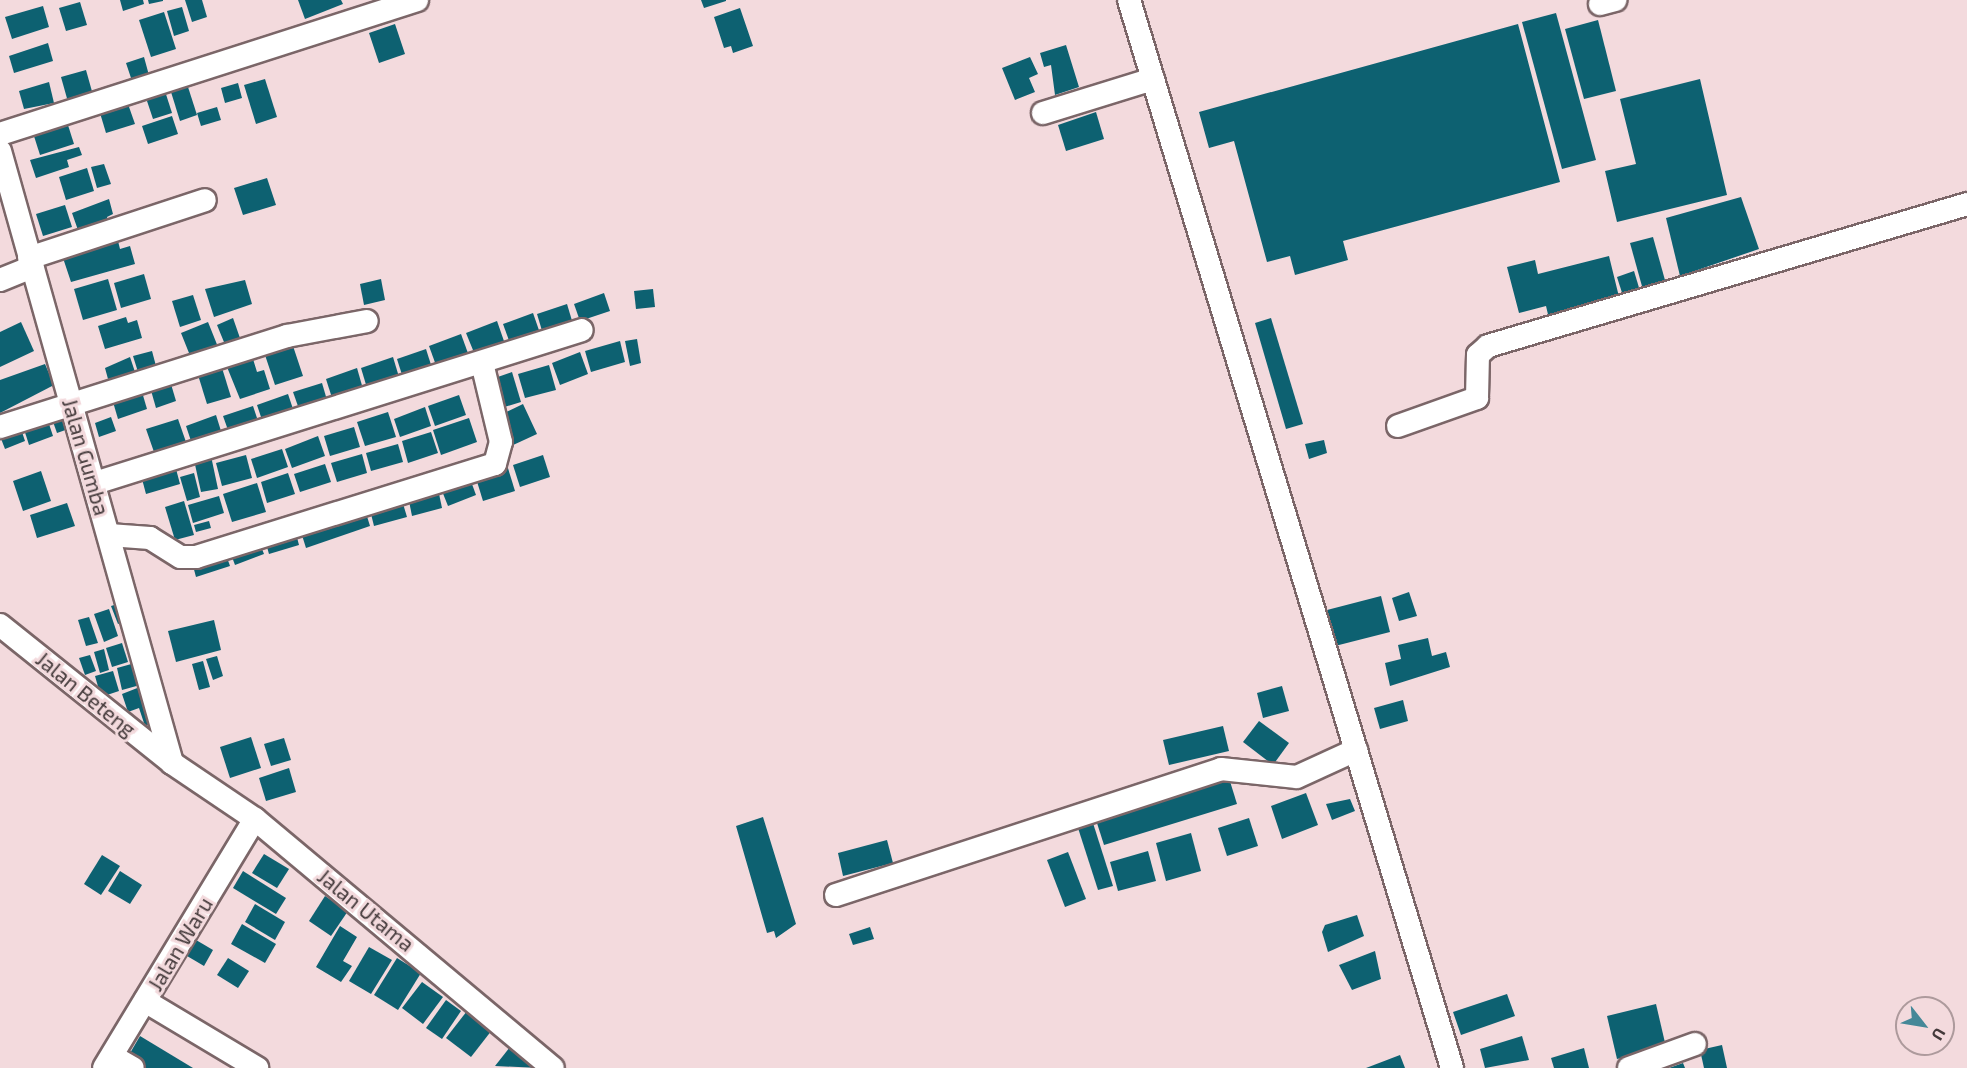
<!DOCTYPE html>
<style>
body{margin:0}
#map{position:relative;width:1967px;height:1068px;overflow:hidden;background:#f3dadd;font-family:"Exo 2",sans-serif}
div>[style]{position:absolute}
[style*='--x']{left:calc(var(--x)*1px);top:calc(var(--y)*1px);width:calc(var(--w)*1px);rotate:calc(var(--a)*1deg)}
.building>*{inset:0;background:#0d6171}
.roads{filter:drop-shadow(2px 0 #7b6668) drop-shadow(-2px 0 #7b6668) drop-shadow(0 2px #7b6668) drop-shadow(0 -2px #7b6668)}
.minor>*{height:22px;margin:-11px;padding:0 11px;transform-origin:11px;border-radius:11px;background:#fff}
span{translate:-50% -50%;white-space:nowrap;text-align:center;line-height:1.15;-webkit-text-stroke:6px #f3dadd;paint-order:stroke}
.street-label{font-size:21px;color:#443a3b}
.north{position:absolute;left:1895px;top:996px;width:60px;height:60px;box-sizing:border-box;background:#f3dadd;border:2px solid #ad9a9c;border-radius:50%;rotate:121deg;font-size:16px;font-weight:700;line-height:24px;text-align:center;color:#443a3b}
.north::after{content:'';display:block;margin:auto;width:21px;height:27px;background:#458898;clip-path:polygon(50% 0,100% 100%,50% 72%,0 100%)}
</style>
<div id="map">
<div class="building">
<div style="clip-path:polygon(120px 0,143px 0,144px 4px,123px 11px)"></div>
<div style="clip-path:polygon(148px 0,163px 0,163px 1px,149px 4px)"></div>
<div style="clip-path:polygon(185px 0,202px 0,207px 17px,192px 22px)"></div>
<div style="clip-path:polygon(298px 0,341px 0,343px 4px,305px 19px)"></div>
<div style="clip-path:polygon(701px 0,726px 0,726px 1px,704px 8px)"></div>
<div style="clip-path:polygon(80px 2px,87px 25px,66px 31px,59px 8px)"></div>
<div style="clip-path:polygon(43px 6px,49px 27px,12px 39px,5px 17px)"></div>
<div style="clip-path:polygon(182px 7px,189px 31px,174px 36px,167px 11px)"></div>
<div style="clip-path:polygon(740px 8px,753px 46px,733px 53px,731px 46px,724px 48px,714px 17px)"></div>
<div style="clip-path:polygon(164px 12px,176px 49px,151px 57px,139px 20px)"></div>
<div style="clip-path:polygon(1556px 13px,1596px 160px,1562px 169px,1522px 22px)"></div>
<div style="clip-path:polygon(1598px 20px,1616px 91px,1584px 99px,1565px 29px)"></div>
<div style="clip-path:polygon(395px 24px,405px 54px,379px 63px,369px 33px)"></div>
<div style="clip-path:polygon(1518px 24px,1560px 182px,1343px 241px,1348px 260px,1295px 275px,1290px 256px,1267px 262px,1234px 141px,1209px 148px,1199px 112px)"></div>
<div style="clip-path:polygon(48px 43px,53px 61px,14px 73px,9px 56px)"></div>
<div style="clip-path:polygon(1066px 45px,1079px 87px,1055px 95px,1051px 65px,1044px 67px,1040px 53px)"></div>
<div style="clip-path:polygon(144px 57px,150px 79px,133px 84px,126px 63px)"></div>
<div style="clip-path:polygon(1030px 57px,1038px 74px,1029px 78px,1035px 92px,1015px 100px,1002px 68px)"></div>
<div style="clip-path:polygon(86px 70px,93px 95px,68px 102px,61px 77px)"></div>
<div style="clip-path:polygon(265px 79px,277px 117px,256px 124px,244px 85px)"></div>
<div style="clip-path:polygon(1700px 79px,1727px 195px,1617px 222px,1605px 171px,1636px 164px,1620px 99px)"></div>
<div style="clip-path:polygon(49px 82px,54px 103px,24px 109px,19px 91px)"></div>
<div style="clip-path:polygon(238px 83px,242px 98px,225px 103px,221px 88px)"></div>
<div style="clip-path:polygon(163px 85px,172px 113px,153px 119px,144px 92px)"></div>
<div style="clip-path:polygon(188px 87px,197px 115px,180px 121px,171px 92px)"></div>
<div style="clip-path:polygon(128px 104px,135px 124px,106px 133px,100px 113px)"></div>
<div style="clip-path:polygon(217px 107px,221px 120px,201px 126px,197px 113px)"></div>
<div style="clip-path:polygon(1096px 112px,1104px 139px,1066px 151px,1058px 125px)"></div>
<div style="clip-path:polygon(172px 116px,178px 134px,148px 144px,142px 126px)"></div>
<div style="clip-path:polygon(67px 122px,74px 144px,40px 155px,33px 133px)"></div>
<div style="clip-path:polygon(79px 147px,82px 155px,67px 160px,69px 167px,36px 178px,30px 160px)"></div>
<div style="clip-path:polygon(104px 164px,111px 184px,97px 188px,91px 167px)"></div>
<div style="clip-path:polygon(87px 168px,94px 191px,66px 200px,59px 177px)"></div>
<div style="clip-path:polygon(267px 178px,276px 205px,243px 215px,234px 188px)"></div>
<div style="clip-path:polygon(1741px 197px,1759px 249px,1680px 276px,1666px 218px)"></div>
<div style="clip-path:polygon(109px 199px,113px 214px,107px 217px,109px 224px,79px 233px,72px 213px)"></div>
<div style="clip-path:polygon(65px 205px,72px 227px,43px 236px,36px 214px)"></div>
<div style="clip-path:polygon(1653px 237px,1668px 291px,1645px 297px,1630px 243px)"></div>
<div style="clip-path:polygon(118px 241px,120px 249px,130px 246px,135px 264px,71px 282px,63px 258px)"></div>
<div style="clip-path:polygon(1609px 256px,1621px 305px,1550px 323px,1546px 306px,1519px 313px,1507px 267px,1535px 260px,1538px 274px)"></div>
<div style="clip-path:polygon(1634px 271px,1640px 291px,1623px 296px,1617px 277px)"></div>
<div style="clip-path:polygon(144px 274px,151px 299px,121px 308px,114px 283px)"></div>
<div style="clip-path:polygon(108px 279px,117px 310px,83px 320px,74px 289px)"></div>
<div style="clip-path:polygon(381px 279px,385px 300px,364px 305px,360px 284px)"></div>
<div style="clip-path:polygon(245px 280px,252px 304px,214px 317px,205px 289px)"></div>
<div style="clip-path:polygon(653px 289px,655px 307px,636px 309px,634px 291px)"></div>
<div style="clip-path:polygon(604px 293px,610px 311px,580px 321px,574px 304px)"></div>
<div style="clip-path:polygon(193px 295px,201px 320px,180px 327px,172px 301px)"></div>
<div style="clip-path:polygon(567px 304px,573px 324px,543px 334px,537px 314px)"></div>
<div style="clip-path:polygon(533px 313px,541px 336px,511px 346px,503px 324px)"></div>
<div style="clip-path:polygon(126px 317px,128px 323px,137px 320px,142px 338px,105px 349px,98px 326px)"></div>
<div style="clip-path:polygon(233px 318px,241px 341px,226px 347px,217px 325px)"></div>
<div style="clip-path:polygon(1271px 318px,1303px 424px,1286px 429px,1255px 323px)"></div>
<div style="clip-path:polygon(497px 321px,505px 344px,475px 355px,466px 333px)"></div>
<div style="clip-path:polygon(21px 322px,34px 351px,0 367px,0 332px)"></div>
<div style="clip-path:polygon(208px 322px,220px 352px,193px 363px,181px 333px)"></div>
<div style="clip-path:polygon(461px 334px,469px 356px,437px 368px,429px 346px)"></div>
<div style="clip-path:polygon(637px 339px,641px 363px,630px 366px,625px 341px)"></div>
<div style="clip-path:polygon(620px 341px,625px 362px,591px 372px,585px 351px)"></div>
<div style="clip-path:polygon(292px 343px,303px 376px,275px 385px,264px 352px)"></div>
<div style="clip-path:polygon(426px 349px,432px 368px,403px 378px,397px 359px)"></div>
<div style="clip-path:polygon(152px 351px,156px 366px,138px 372px,133px 356px)"></div>
<div style="clip-path:polygon(580px 352px,588px 374px,560px 385px,552px 363px)"></div>
<div style="clip-path:polygon(130px 357px,135px 372px,108px 379px,105px 368px)"></div>
<div style="clip-path:polygon(393px 357px,399px 377px,367px 388px,361px 368px)"></div>
<div style="clip-path:polygon(253px 359px,257px 372px,264px 370px,270px 389px,240px 399px,227px 367px)"></div>
<div style="clip-path:polygon(45px 364px,54px 385px,0 413px,0 380px)"></div>
<div style="clip-path:polygon(549px 365px,556px 390px,525px 398px,518px 374px)"></div>
<div style="clip-path:polygon(222px 368px,231px 397px,207px 404px,198px 375px)"></div>
<div style="clip-path:polygon(357px 368px,363px 389px,332px 398px,326px 379px)"></div>
<div style="clip-path:polygon(512px 372px,521px 402px,498px 409px,489px 380px)"></div>
<div style="clip-path:polygon(168px 374px,176px 401px,156px 408px,148px 380px)"></div>
<div style="clip-path:polygon(322px 383px,327px 400px,299px 409px,293px 392px)"></div>
<div style="clip-path:polygon(142px 392px,147px 409px,118px 419px,113px 402px)"></div>
<div style="clip-path:polygon(288px 394px,293px 409px,262px 420px,257px 405px)"></div>
<div style="clip-path:polygon(459px 395px,466px 415px,435px 426px,428px 406px)"></div>
<div style="clip-path:polygon(523px 404px,537px 434px,511px 446px,498px 416px)"></div>
<div style="clip-path:polygon(253px 406px,258px 421px,228px 430px,223px 416px)"></div>
<div style="clip-path:polygon(425px 407px,431px 426px,400px 437px,394px 419px)"></div>
<div style="clip-path:polygon(65px 410px,71px 428px,57px 433px,51px 416px)"></div>
<div style="clip-path:polygon(388px 412px,396px 437px,365px 446px,357px 422px)"></div>
<div style="clip-path:polygon(216px 415px,221px 431px,191px 441px,186px 426px)"></div>
<div style="clip-path:polygon(111px 417px,116px 431px,99px 437px,95px 423px)"></div>
<div style="clip-path:polygon(47px 418px,53px 436px,29px 445px,23px 426px)"></div>
<div style="clip-path:polygon(469px 418px,477px 442px,441px 455px,433px 430px)"></div>
<div style="clip-path:polygon(178px 419px,186px 442px,154px 452px,146px 429px)"></div>
<div style="clip-path:polygon(19px 423px,25px 441px,5px 449px,0 436px)"></div>
<div style="clip-path:polygon(354px 427px,360px 447px,330px 456px,324px 436px)"></div>
<div style="clip-path:polygon(431px 432px,438px 453px,408px 463px,402px 441px)"></div>
<div style="clip-path:polygon(318px 436px,325px 456px,292px 468px,285px 449px)"></div>
<div style="clip-path:polygon(1324px 440px,1327px 453px,1309px 459px,1305px 444px)"></div>
<div style="clip-path:polygon(398px 444px,403px 462px,371px 471px,366px 453px)"></div>
<div style="clip-path:polygon(282px 449px,288px 467px,257px 478px,251px 459px)"></div>
<div style="clip-path:polygon(362px 454px,367px 473px,337px 482px,331px 463px)"></div>
<div style="clip-path:polygon(246px 455px,252px 478px,222px 486px,216px 463px)"></div>
<div style="clip-path:polygon(543px 455px,550px 477px,520px 487px,513px 465px)"></div>
<div style="clip-path:polygon(211px 456px,218px 489px,201px 492px,194px 460px)"></div>
<div style="clip-path:polygon(325px 464px,331px 482px,300px 492px,294px 474px)"></div>
<div style="clip-path:polygon(507px 465px,515px 491px,483px 501px,475px 475px)"></div>
<div style="clip-path:polygon(176px 469px,180px 484px,146px 494px,142px 479px)"></div>
<div style="clip-path:polygon(41px 471px,51px 501px,23px 511px,13px 481px)"></div>
<div style="clip-path:polygon(194px 473px,200px 497px,187px 501px,180px 477px)"></div>
<div style="clip-path:polygon(288px 473px,295px 494px,267px 503px,261px 482px)"></div>
<div style="clip-path:polygon(469px 476px,476px 495px,448px 506px,440px 486px)"></div>
<div style="clip-path:polygon(257px 483px,266px 512px,232px 522px,223px 494px)"></div>
<div style="clip-path:polygon(438px 489px,442px 508px,412px 516px,408px 496px)"></div>
<div style="clip-path:polygon(219px 496px,224px 513px,193px 523px,188px 505px)"></div>
<div style="clip-path:polygon(401px 497px,407px 517px,374px 526px,369px 506px)"></div>
<div style="clip-path:polygon(184px 501px,194px 535px,175px 540px,165px 507px)"></div>
<div style="clip-path:polygon(67px 503px,75px 526px,37px 538px,30px 515px)"></div>
<div style="clip-path:polygon(364px 507px,370px 526px,306px 548px,300px 529px)"></div>
<div style="clip-path:polygon(209px 521px,211px 528px,196px 532px,194px 525px)"></div>
<div style="clip-path:polygon(295px 530px,299px 545px,269px 554px,265px 540px)"></div>
<div style="clip-path:polygon(258px 539px,264px 554px,235px 565px,229px 549px)"></div>
<div style="clip-path:polygon(225px 552px,230px 566px,196px 577px,192px 562px)"></div>
<div style="clip-path:polygon(1409px 592px,1417px 616px,1399px 621px,1392px 598px)"></div>
<div style="clip-path:polygon(1381px 596px,1390px 632px,1335px 646px,1327px 610px)"></div>
<div style="clip-path:polygon(124px 602px,130px 619px,118px 624px,111px 606px)"></div>
<div style="clip-path:polygon(109px 609px,118px 636px,104px 642px,94px 614px)"></div>
<div style="clip-path:polygon(89px 617px,98px 643px,86px 646px,78px 620px)"></div>
<div style="clip-path:polygon(214px 620px,221px 650px,176px 662px,168px 631px)"></div>
<div style="clip-path:polygon(1428px 638px,1432px 656px,1446px 652px,1450px 667px,1390px 686px,1385px 663px,1401px 659px,1398px 645px)"></div>
<div style="clip-path:polygon(122px 643px,128px 662px,112px 667px,106px 648px)"></div>
<div style="clip-path:polygon(104px 649px,109px 670px,100px 673px,94px 652px)"></div>
<div style="clip-path:polygon(90px 655px,96px 671px,85px 675px,79px 658px)"></div>
<div style="clip-path:polygon(217px 656px,223px 676px,213px 680px,206px 659px)"></div>
<div style="clip-path:polygon(203px 661px,210px 687px,199px 690px,192px 664px)"></div>
<div style="clip-path:polygon(135px 663px,140px 685px,122px 690px,117px 668px)"></div>
<div style="clip-path:polygon(113px 671px,119px 691px,101px 697px,95px 676px)"></div>
<div style="clip-path:polygon(145px 685px,157px 722px,145px 726px,139px 708px,128px 712px,122px 694px)"></div>
<div style="clip-path:polygon(1282px 686px,1289px 711px,1263px 718px,1257px 693px)"></div>
<div style="clip-path:polygon(1403px 700px,1408px 721px,1380px 729px,1374px 708px)"></div>
<div style="clip-path:polygon(1259px 721px,1289px 743px,1273px 765px,1243px 742px)"></div>
<div style="clip-path:polygon(1223px 726px,1229px 751px,1169px 765px,1163px 740px)"></div>
<div style="clip-path:polygon(251px 737px,261px 768px,230px 778px,220px 747px)"></div>
<div style="clip-path:polygon(284px 738px,291px 760px,271px 766px,264px 744px)"></div>
<div style="clip-path:polygon(289px 768px,296px 792px,266px 801px,259px 778px)"></div>
<div style="clip-path:polygon(1229px 778px,1237px 804px,1104px 845px,1096px 820px)"></div>
<div style="clip-path:polygon(1306px 793px,1318px 825px,1282px 839px,1271px 806px)"></div>
<div style="clip-path:polygon(1350px 799px,1355px 811px,1332px 820px,1326px 804px)"></div>
<div style="clip-path:polygon(763px 817px,796px 924px,776px 938px,774px 931px,767px 933px,736px 826px)"></div>
<div style="clip-path:polygon(1249px 818px,1258px 846px,1227px 856px,1218px 828px)"></div>
<div style="clip-path:polygon(1093px 823px,1113px 886px,1098px 890px,1078px 828px)"></div>
<div style="clip-path:polygon(1191px 833px,1201px 871px,1166px 881px,1156px 843px)"></div>
<div style="clip-path:polygon(887px 840px,893px 863px,843px 876px,838px 853px)"></div>
<div style="clip-path:polygon(1148px 851px,1156px 881px,1118px 891px,1110px 862px)"></div>
<div style="clip-path:polygon(1068px 852px,1086px 899px,1065px 907px,1047px 860px)"></div>
<div style="clip-path:polygon(264px 854px,289px 869px,277px 888px,252px 873px)"></div>
<div style="clip-path:polygon(102px 855px,120px 866px,101px 895px,84px 884px)"></div>
<div style="clip-path:polygon(120px 871px,142px 885px,130px 904px,108px 891px)"></div>
<div style="clip-path:polygon(243px 871px,286px 898px,276px 914px,233px 888px)"></div>
<div style="clip-path:polygon(325px 896px,348px 911px,331px 936px,309px 921px)"></div>
<div style="clip-path:polygon(255px 904px,285px 922px,275px 940px,245px 922px)"></div>
<div style="clip-path:polygon(1357px 915px,1364px 936px,1328px 952px,1322px 932px,1325px 925px)"></div>
<div style="clip-path:polygon(242px 924px,276px 944px,265px 963px,231px 944px)"></div>
<div style="clip-path:polygon(340px 926px,357px 937px,343px 961px,352px 966px,341px 982px,316px 967px)"></div>
<div style="clip-path:polygon(870px 927px,874px 939px,853px 945px,849px 934px)"></div>
<div style="clip-path:polygon(191px 937px,213px 950px,204px 966px,182px 953px)"></div>
<div style="clip-path:polygon(369px 947px,392px 960px,371px 994px,349px 981px)"></div>
<div style="clip-path:polygon(1375px 951px,1381px 979px,1352px 990px,1339px 965px)"></div>
<div style="clip-path:polygon(228px 958px,249px 971px,238px 988px,217px 975px)"></div>
<div style="clip-path:polygon(397px 958px,421px 973px,398px 1010px,374px 995px)"></div>
<div style="clip-path:polygon(422px 982px,443px 997px,423px 1024px,402px 1008px)"></div>
<div style="clip-path:polygon(1507px 994px,1515px 1016px,1461px 1035px,1453px 1012px)"></div>
<div style="clip-path:polygon(446px 1000px,461px 1011px,442px 1039px,426px 1028px)"></div>
<div style="clip-path:polygon(1656px 1004px,1666px 1047px,1617px 1059px,1607px 1016px)"></div>
<div style="clip-path:polygon(467px 1011px,492px 1030px,471px 1057px,446px 1038px)"></div>
<div style="clip-path:polygon(140px 1036px,193px 1068px,139px 1068px,126px 1060px)"></div>
<div style="clip-path:polygon(1522px 1036px,1529px 1060px,1485px 1068px,1480px 1049px)"></div>
<div style="clip-path:polygon(1722px 1045px,1727px 1068px,1704px 1068px,1700px 1050px)"></div>
<div style="clip-path:polygon(510px 1047px,539px 1068px,495px 1066px)"></div>
<div style="clip-path:polygon(1584px 1048px,1589px 1068px,1554px 1068px,1551px 1058px)"></div>
<div style="clip-path:polygon(1400px 1055px,1405px 1068px,1366px 1068px)"></div>
<div style="clip-path:polygon(1683px 1063px,1685px 1068px,1669px 1068px)"></div>
</div>
<div class="roads">
<div class="minor">
<div style="--x:1129;--y:0;--w:1116;--a:73.17"></div>
<div style="--x:1600;--y:4;--w:16;--a:-15"></div>
<div style="--x:1043;--y:113;--w:115;--a:-17.2"></div>
<div style="--x:0;--y:134;--w:438;--a:-17.8"></div>
<div style="--x:0;--y:151;--w:636;--a:74.3"></div>
<div style="--x:29;--y:258;--w:185;--a:-18.2"></div>
<div style="--x:0;--y:280;--w:35;--a:-22"></div>
<div style="--x:1398;--y:426;--w:84;--a:-19.5"></div>
<div style="--x:1477;--y:398;--w:43;--a:-88.7"></div>
<div style="--x:1478;--y:355;--w:13;--a:-42"></div>
<div style="--x:1488;--y:346;--w:500;--a:-16.5"></div>
<div style="--x:0;--y:427;--w:301;--a:-17.6"></div>
<div style="--x:287;--y:336;--w:81;--a:-10.6"></div>
<div style="--x:95;--y:483;--w:510;--a:-17.44"></div>
<div style="--x:109;--y:535;--w:41;--a:4.2"></div>
<div style="--x:150;--y:538;--w:36;--a:32"></div>
<div style="--x:181;--y:557;--w:15;--a:0"></div>
<div style="--x:196;--y:557;--w:313;--a:-17.3"></div>
<div style="--x:495;--y:464;--w:23;--a:-75"></div>
<div style="--x:501;--y:442;--w:81;--a:-103.5"></div>
<div style="--x:0;--y:625;--w:221;--a:38.7"></div>
<div style="--x:172;--y:763;--w:100;--a:34"></div>
<div style="--x:255;--y:819;--w:388;--a:39.9"></div>
<div style="--x:836;--y:895;--w:405;--a:-18.1"></div>
<div style="--x:1221;--y:769;--w:76;--a:6"></div>
<div style="--x:1297;--y:777;--w:65;--a:-24.6"></div>
<div style="--x:145;--y:1001;--w:131;--a:30.9"></div>
<div style="--x:112;--y:1056;--w:24;--a:30"></div>
<div style="--x:104;--y:1068;--w:291;--a:-58.8"></div>
<div style="--x:1629;--y:1068;--w:70;--a:-20"></div>
</div>
</div>
<div class="street-label">
<span style="left:86px;top:457px;rotate:74deg">Jalan Gumba</span>
<span style="left:86px;top:694px;rotate:39deg">Jalan Beteng</span>
<span style="left:366px;top:910px;rotate:39deg">Jalan Utama</span>
<span style="left:180px;top:944px;rotate:-59deg">Jalan Waru</span>
</div>
<div class="north">U</div>
</div>
